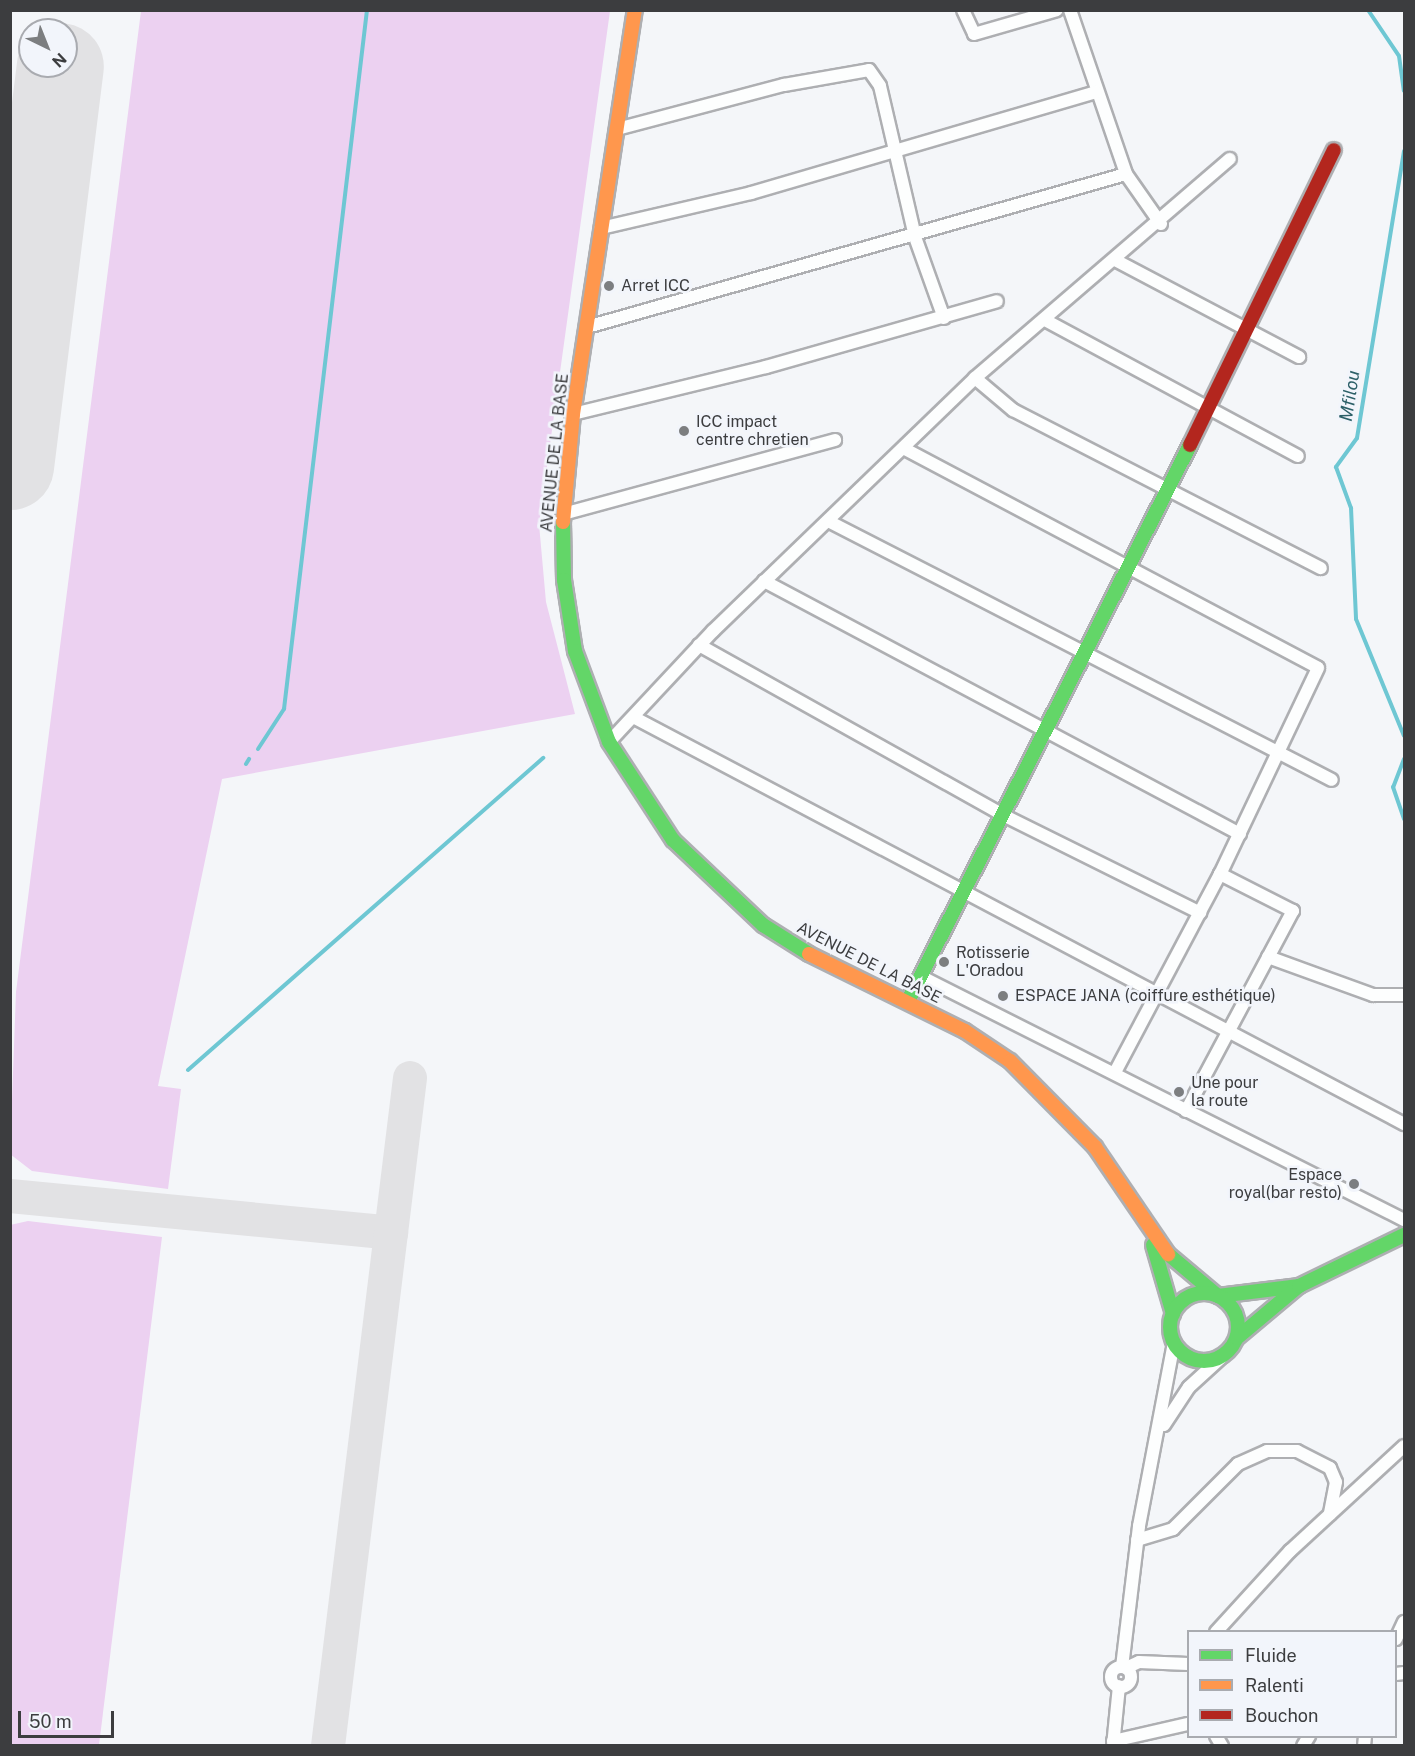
<!DOCTYPE html>
<meta charset="utf-8">
<style>
body{margin:0}
#map{position:relative;width:1415px;height:1756px;overflow:hidden;background:#f4f6f9;font-family:"Public Sans",sans-serif}
div>[style]{position:absolute}
[style*='--x']{left:calc(var(--x)*1px);top:calc(var(--y)*1px);width:calc(var(--w)*1px);rotate:calc(var(--a)*1deg)}
.green>*{inset:0;background:#ecd1f1}
.stream>*{height:4px;margin:-2px;padding:0 2px;transform-origin:2px;border-radius:2px;background:#6ec7d3}
.taxiway>*{height:34px;margin:-17px;padding:0 17px;transform-origin:17px;border-radius:17px;background:#e2e2e4}
.runway>*{height:87px;margin:-43.5px;padding:0 43.5px;transform-origin:43.5px;border-radius:43.5px;background:#e2e2e4}
.roads{filter:drop-shadow(2px 0 #aeafb2) drop-shadow(-2px 0 #aeafb2) drop-shadow(0 2px #aeafb2) drop-shadow(0 -2px #aeafb2)}
.street>*{height:12px;margin:-6px;padding:0 6px;transform-origin:6px;border-radius:6px;background:#fdfefe}
.street>.ring{margin:-6px;padding:0;box-sizing:content-box;background:none;border:12px solid #fdfefe;border-radius:50%}
.fast>*{height:14px;margin:-7px;padding:0 7px;transform-origin:7px;border-radius:7px;background:#63d668}
.fast>.ring{margin:-7px;padding:0;box-sizing:content-box;background:none;border:14px solid #63d668;border-radius:50%}
.slow>*{height:14px;margin:-7px;padding:0 7px;transform-origin:7px;border-radius:7px;background:#ff974d}
.jam>*{height:14px;margin:-7px;padding:0 7px;transform-origin:7px;border-radius:7px;background:#b3261e}
.dots>*{width:16px;height:16px;translate:-50% -50%;box-sizing:border-box;border:3px solid #f2f5fb;border-radius:50%}
span{translate:-50% -50%;white-space:nowrap;text-align:center;line-height:1.15;-webkit-text-stroke:5px #f2f5fb;paint-order:stroke}
.poi-label{font-size:16px;color:#3c3d3f}
.left{translate:0 -50%;text-align:left}
.right{translate:-100% -50%;text-align:right}
.street-label{font-size:16px;color:#3c3d3f}
.water-label{font-size:18px;color:#2d6068;font-style:italic}
.frame{position:absolute;inset:0;border:12px solid #3c3d3f;pointer-events:none}
.legend{position:absolute;left:1187px;top:1630px;width:210px;height:108px;box-sizing:border-box;background:#f2f5fb;border:2px solid #a9abb0;margin:0;padding:8px 10px;list-style:none;font-size:18px;color:#3c3d3f}
.legend li{display:flex;align-items:center;gap:12px;height:30px}
.legend b{width:30px;border:2px solid #a9abb0}
.north{position:absolute;left:18px;top:18px;width:60px;height:60px;box-sizing:border-box;background:#f2f5fb;border:2px solid #a9abb0;border-radius:50%;rotate:137deg;font-size:16px;font-weight:700;line-height:24px;text-align:center;color:#3c3d3f}
.north::after{content:'';display:block;margin:auto;width:21px;height:27px;background:#7c7e80;clip-path:polygon(50% 0,100% 100%,50% 72%,0 100%)}
.scale{position:absolute;left:18px;top:1711px;width:96px;height:27px;box-sizing:border-box;border:3px solid #3c3d3f;border-top:0;padding-left:8px;font-size:18px;line-height:21px;white-space:nowrap;color:#3c3d3f;-webkit-text-stroke:4px #f2f5fb;paint-order:stroke}
</style>
<div id="map">
<div class="green">
<div style="clip-path:polygon(141px 11px,610px 11px,539px 524px,546px 602px,575px 714px,222px 779px,158px 1086px,181px 1089px,168px 1189px,32px 1171px,10px 1154px,16px 992px)"></div>
<div style="clip-path:polygon(28px 1221px,162px 1237px,99px 1745px,11px 1745px,10px 1225px)"></div>
</div>
<div class="stream">
<div style="--x:1368;--y:10;--w:55;--a:56"></div>
<div style="--x:1399;--y:56;--w:35;--a:82"></div>
<div style="--x:1404;--y:151;--w:291;--a:99.3"></div>
<div style="--x:1357;--y:438;--w:36;--a:126"></div>
<div style="--x:1336;--y:467;--w:44;--a:69.9"></div>
<div style="--x:1351;--y:508;--w:111;--a:87.4"></div>
<div style="--x:1356;--y:619;--w:126;--a:67.7"></div>
<div style="--x:258;--y:749;--w:48;--a:-57"></div>
<div style="--x:284;--y:709;--w:704;--a:-83.23"></div>
<div style="--x:1404;--y:759;--w:30;--a:111"></div>
<div style="--x:1393;--y:787;--w:34;--a:71"></div>
<div style="--x:246;--y:764;--w:6;--a:-59"></div>
<div style="--x:188;--y:1070;--w:473;--a:-41.3"></div>
</div>
<div class="taxiway">
<div style="--x:10;--y:1196;--w:383;--a:5.5"></div>
<div style="--x:328;--y:1746;--w:673;--a:-83"></div>
</div>
<div class="runway">
<div style="--x:10;--y:466;--w:403;--a:-82.9"></div>
</div>
<div class="roads">
<div class="street">
<div style="--x:963;--y:10;--w:26;--a:65"></div>
<div style="--x:974;--y:34;--w:86;--a:-16.1"></div>
<div style="--x:1070;--y:10;--w:173;--a:71.1"></div>
<div style="--x:1126;--y:174;--w:61;--a:55"></div>
<div style="--x:617;--y:129;--w:173;--a:-14.8"></div>
<div style="--x:784;--y:85;--w:86;--a:-10"></div>
<div style="--x:869;--y:70;--w:19;--a:55"></div>
<div style="--x:880;--y:86;--w:155;--a:76.9"></div>
<div style="--x:915;--y:237;--w:86;--a:70.3"></div>
<div style="--x:601;--y:228;--w:154;--a:-13.1"></div>
<div style="--x:751;--y:193;--w:359;--a:-16.3"></div>
<div style="--x:1117;--y:261;--w:206;--a:27.8"></div>
<div style="--x:1045;--y:320;--w:287;--a:28.3"></div>
<div style="--x:587;--y:327;--w:560;--a:-15.85"></div>
<div style="--x:975;--y:378;--w:50;--a:40.1"></div>
<div style="--x:1013;--y:410;--w:346;--a:27.2"></div>
<div style="--x:573;--y:414;--w:199;--a:-13.7"></div>
<div style="--x:766;--y:367;--w:240;--a:-15.9"></div>
<div style="--x:905;--y:449;--w:467;--a:27.9"></div>
<div style="--x:1318;--y:668;--w:228;--a:115.4"></div>
<div style="--x:1220;--y:874;--w:224;--a:117.9"></div>
<div style="--x:563;--y:514;--w:282;--a:-15.2"></div>
<div style="--x:830;--y:522;--w:564;--a:27.2"></div>
<div style="--x:764;--y:581;--w:539;--a:27.99"></div>
<div style="--x:699;--y:645;--w:351;--a:29.2"></div>
<div style="--x:1005;--y:816;--w:218;--a:26.4"></div>
<div style="--x:635;--y:718;--w:870;--a:27.83"></div>
<div style="--x:609;--y:742;--w:152;--a:-46.9"></div>
<div style="--x:713;--y:631;--w:364;--a:-44"></div>
<div style="--x:975;--y:378;--w:336;--a:-40.7"></div>
<div style="--x:1268;--y:957;--w:112;--a:19.9"></div>
<div style="--x:1373;--y:995;--w:31;--a:0"></div>
<div style="--x:922;--y:977;--w:540;--a:26.75"></div>
<div style="--x:1186;--y:1111;--w:227;--a:-61.9"></div>
<div style="--x:1293;--y:911;--w:82;--a:-153.1"></div>
<div style="--x:1164;--y:1425;--w:45;--a:-56.7"></div>
<div style="--x:1189;--y:1387;--w:46;--a:-42.4"></div>
<div style="--x:1137;--y:1540;--w:38;--a:-17"></div>
<div style="--x:1173;--y:1529;--w:92;--a:-45"></div>
<div style="--x:1238;--y:1464;--w:32;--a:-24"></div>
<div style="--x:1267;--y:1451;--w:30;--a:0"></div>
<div style="--x:1297;--y:1451;--w:37;--a:27"></div>
<div style="--x:1330;--y:1468;--w:15;--a:67"></div>
<div style="--x:1336;--y:1482;--w:33;--a:101"></div>
<div style="--x:1216;--y:1632;--w:110;--a:-47.6"></div>
<div style="--x:1290;--y:1551;--w:155;--a:-42.6"></div>
<div style="--x:1396;--y:1639;--w:19;--a:-65"></div>
<div style="--x:1122;--y:1667;--w:142;--a:-83.1"></div>
<div style="--x:1139;--y:1526;--w:186;--a:-79.2"></div>
<div class="ring" style="left:1111px;top:1667px;width:8px;height:8px"></div>
<div style="--x:1126;--y:1668;--w:14;--a:-25"></div>
<div style="--x:1139;--y:1662;--w:49;--a:2.3"></div>
<div style="--x:1396;--y:1674;--w:8;--a:-7"></div>
<div style="--x:1216;--y:1736;--w:12;--a:59"></div>
<div style="--x:1113;--y:1741;--w:77;--a:-12.8"></div>
<div style="--x:1113;--y:1746;--w:60;--a:-84.3"></div>
<div style="--x:1303;--y:1746;--w:12;--a:-59"></div>
<div style="--x:1364;--y:1746;--w:10;--a:-84"></div>
</div>
<div class="fast">
<div style="--x:563;--y:522;--w:58;--a:89"></div>
<div style="--x:564;--y:580;--w:72;--a:81.2"></div>
<div style="--x:575;--y:651;--w:97;--a:69.5"></div>
<div style="--x:609;--y:742;--w:117;--a:56.9"></div>
<div style="--x:673;--y:840;--w:124;--a:43.4"></div>
<div style="--x:763;--y:925;--w:54;--a:32.2"></div>
<div style="--x:909;--y:999;--w:621;--a:-63.1"></div>
<div style="--x:1153;--y:1245;--w:72;--a:73.8"></div>
<div style="--x:1168;--y:1254;--w:65;--a:40"></div>
<div style="--x:1218;--y:1296;--w:82;--a:-7"></div>
<div class="ring" style="left:1170px;top:1293px;width:54px;height:54px"></div>
<div style="--x:1237;--y:1338;--w:81;--a:-40"></div>
<div style="--x:1299;--y:1286;--w:117;--a:-25.9"></div>
</div>
<div class="slow">
<div style="--x:563;--y:522;--w:108;--a:-84.7"></div>
<div style="--x:573;--y:414;--w:409;--a:-81.3"></div>
<div style="--x:809;--y:954;--w:174;--a:26.3"></div>
<div style="--x:965;--y:1031;--w:54;--a:33.7"></div>
<div style="--x:1010;--y:1061;--w:121;--a:45.3"></div>
<div style="--x:1095;--y:1147;--w:130;--a:55.7"></div>
</div>
<div class="jam">
<div style="--x:1190;--y:445;--w:328;--a:-64"></div>
</div>
</div>
<div class="dots">
<div style="left:609px;top:286px;background:#7c7e80"></div>
<div style="left:684px;top:431px;background:#7c7e80"></div>
<div style="left:944px;top:962px;background:#7c7e80"></div>
<div style="left:1003px;top:996px;background:#7c7e80"></div>
<div style="left:1179px;top:1092px;background:#7c7e80"></div>
<div style="left:1354px;top:1184px;background:#7c7e80"></div>
</div>
<div class="poi-label">
<span class="left" style="left:621px;top:286px">Arret ICC</span>
<span class="left" style="left:696px;top:431px">ICC impact<br>centre chretien</span>
<span class="left" style="left:956px;top:962px">Rotisserie<br>L'Oradou</span>
<span class="left" style="left:1015px;top:996px">ESPACE JANA (coiffure esthétique)</span>
<span class="left" style="left:1191px;top:1092px">Une pour<br>la route</span>
<span class="right" style="left:1342px;top:1184px">Espace<br>royal(bar resto)</span>
</div>
<div class="street-label">
<span style="left:555px;top:453px;rotate:-84deg">AVENUE DE LA BASE</span>
<span style="left:869px;top:963px;rotate:27deg">AVENUE DE LA BASE</span>
</div>
<div class="water-label">
<span style="left:1350px;top:396px;rotate:-81deg">Mfilou</span>
</div>
<div class="frame"></div>
<ul class="legend">
<li><b style="height:8px;background:#63d668"></b>Fluide</li>
<li><b style="height:8px;background:#ff974d"></b>Ralenti</li>
<li><b style="height:8px;background:#b3261e"></b>Bouchon</li>
</ul>
<div class="north">N</div>
<div class="scale">50 m</div>
</div>
